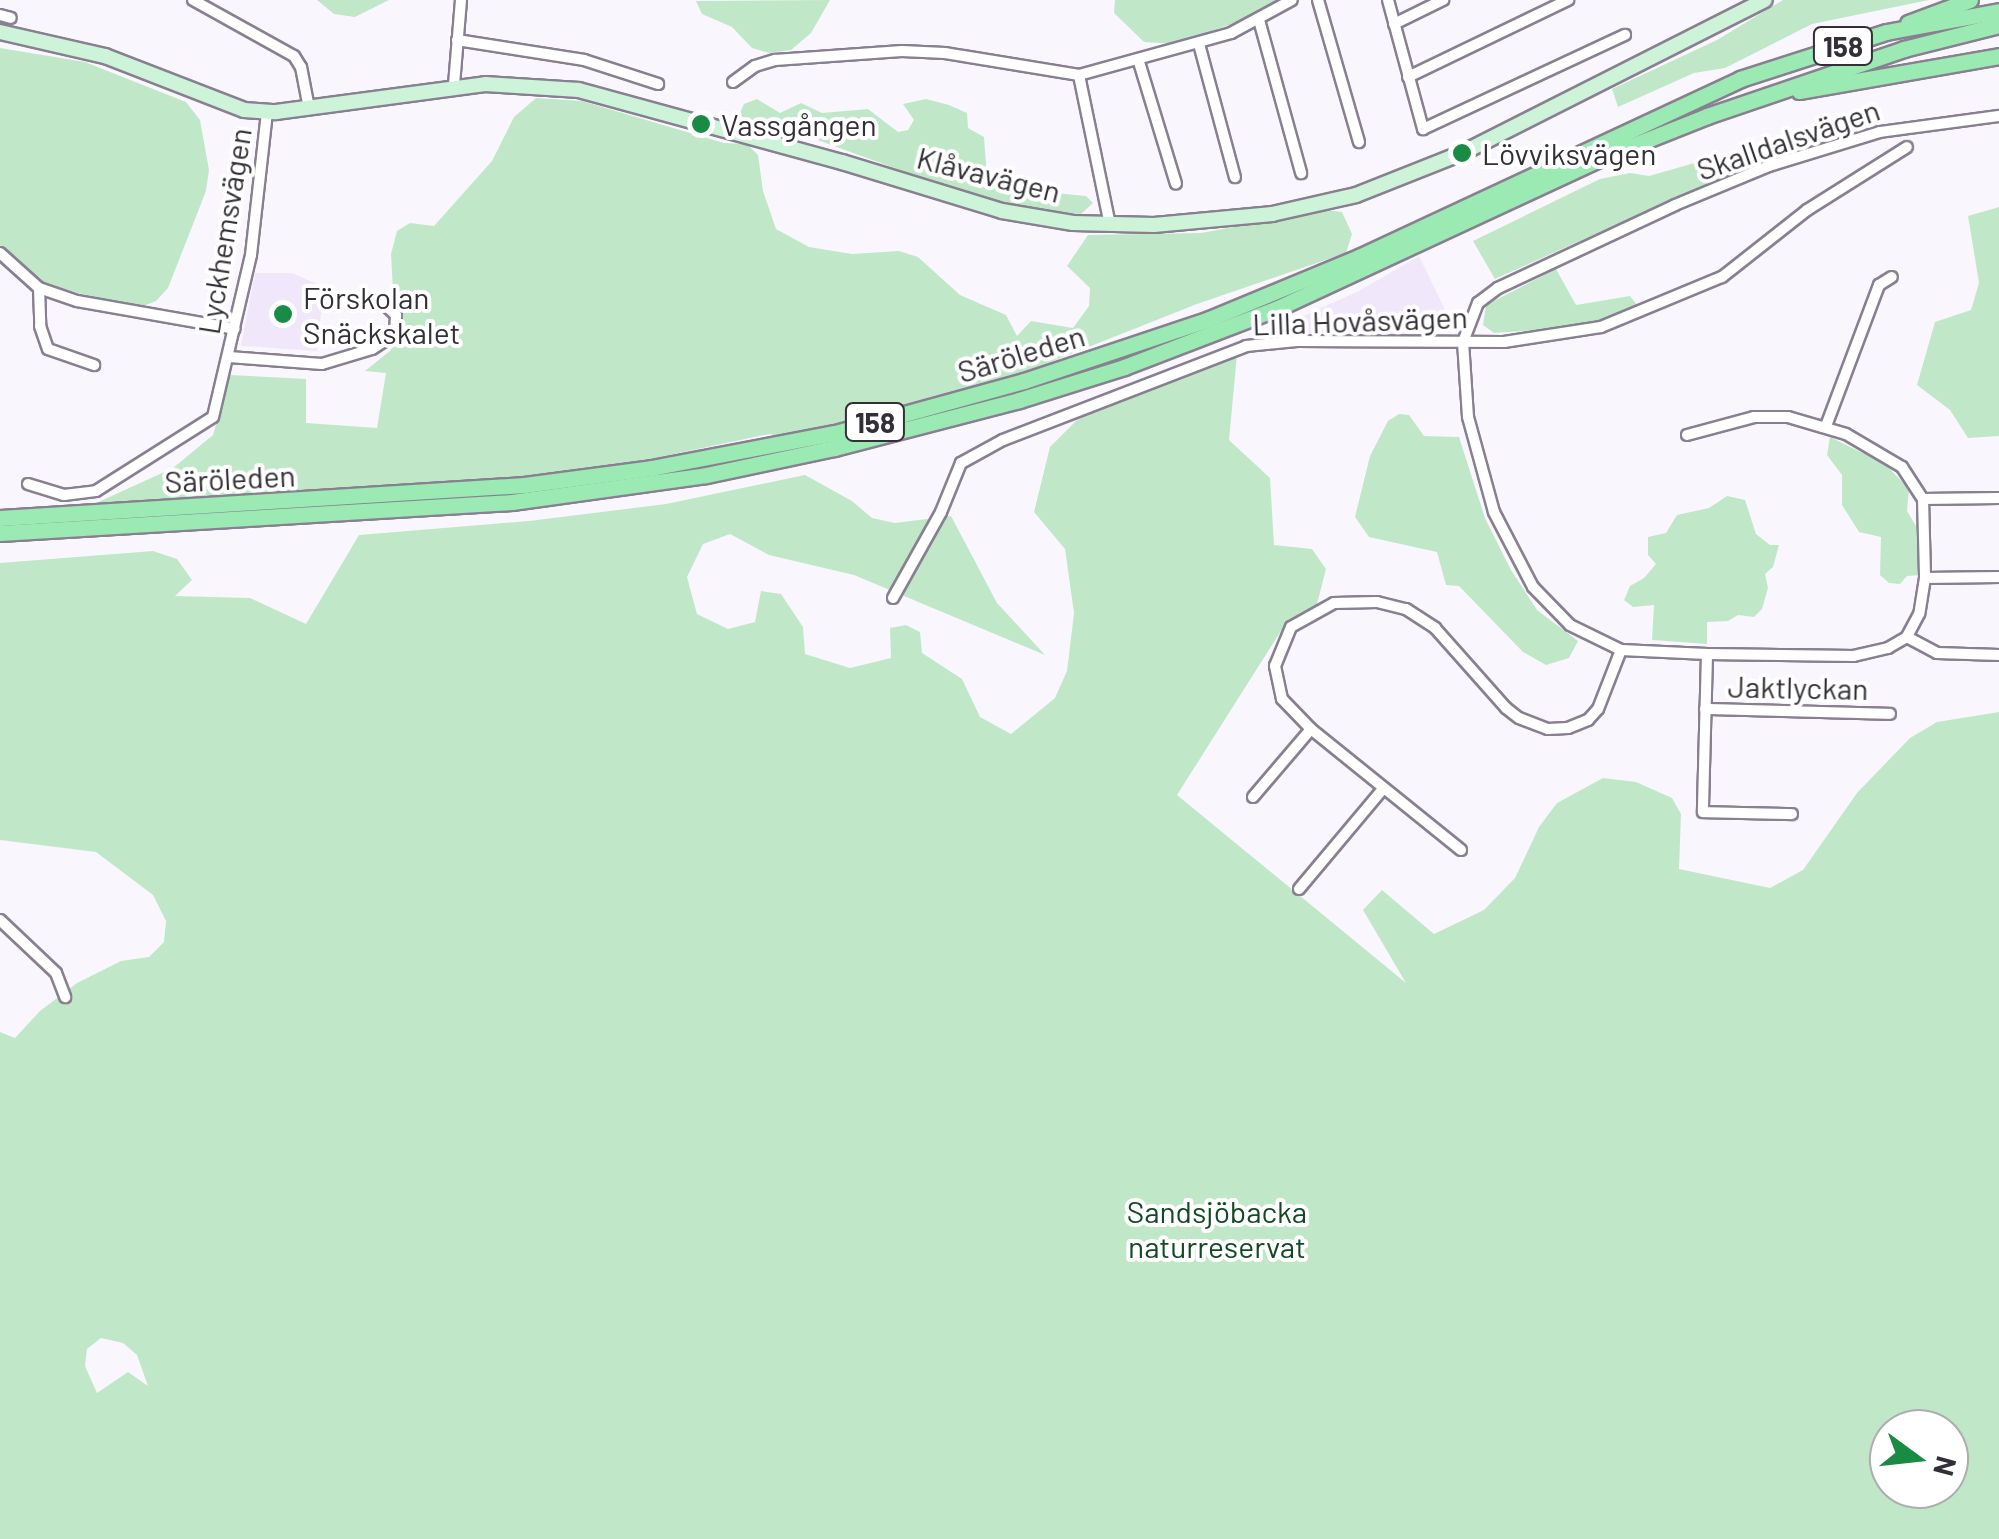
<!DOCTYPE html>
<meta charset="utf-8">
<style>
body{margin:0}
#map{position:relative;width:1999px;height:1539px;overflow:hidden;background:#faf6fe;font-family:Barlow,sans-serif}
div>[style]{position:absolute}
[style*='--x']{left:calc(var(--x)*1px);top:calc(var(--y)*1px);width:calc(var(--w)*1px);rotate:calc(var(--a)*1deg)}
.built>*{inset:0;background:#f1e7fb}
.green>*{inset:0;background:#c0e8c8}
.roads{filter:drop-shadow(2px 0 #888091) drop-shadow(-2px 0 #888091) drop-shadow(0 2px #888091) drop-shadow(0 -2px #888091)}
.street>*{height:10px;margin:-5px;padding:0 5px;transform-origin:5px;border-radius:5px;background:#fff}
.secondary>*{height:14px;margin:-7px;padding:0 7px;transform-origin:7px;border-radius:7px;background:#cdf4d9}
.primary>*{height:15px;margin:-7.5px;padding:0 7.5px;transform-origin:7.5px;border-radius:7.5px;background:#9be9b3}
.dots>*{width:28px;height:28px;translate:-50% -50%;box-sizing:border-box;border:5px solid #fff;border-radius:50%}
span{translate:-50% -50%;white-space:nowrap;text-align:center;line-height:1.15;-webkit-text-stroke:8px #fff;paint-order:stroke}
.shield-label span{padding:2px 8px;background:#fff;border:2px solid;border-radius:8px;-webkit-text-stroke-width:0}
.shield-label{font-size:28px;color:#322f36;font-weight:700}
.poi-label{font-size:30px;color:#322f36}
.left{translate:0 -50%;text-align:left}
.street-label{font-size:30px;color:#322f36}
.park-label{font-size:30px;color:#124924}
.north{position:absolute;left:1869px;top:1409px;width:100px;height:100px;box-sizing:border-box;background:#fff;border:2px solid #adacaf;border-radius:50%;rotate:105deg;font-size:28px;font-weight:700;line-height:40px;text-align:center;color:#322f36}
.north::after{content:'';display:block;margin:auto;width:35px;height:45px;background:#198b45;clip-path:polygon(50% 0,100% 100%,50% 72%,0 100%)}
</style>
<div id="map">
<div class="built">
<div style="clip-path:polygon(1419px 256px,1453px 326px,1395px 335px,1304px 335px,1283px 325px,1359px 291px)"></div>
<div style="clip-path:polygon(255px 273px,292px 273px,324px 287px,317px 351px,241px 346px)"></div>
</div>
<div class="green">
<div style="clip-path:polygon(317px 0,389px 0,355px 17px,334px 14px)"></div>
<div style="clip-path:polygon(830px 0,811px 33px,791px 50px,769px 53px,752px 48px,732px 27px,702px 14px,696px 1px)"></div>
<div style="clip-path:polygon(1115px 0,1277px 0,1240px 21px,1175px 44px,1144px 42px,1114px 13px)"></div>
<div style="clip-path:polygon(1783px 0,1929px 0,1812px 24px,1725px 68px,1694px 73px,1618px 107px,1612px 89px,1717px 40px)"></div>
<div style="clip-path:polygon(0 48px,85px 62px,186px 102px,200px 120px,209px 170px,206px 191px,168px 288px,156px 301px,136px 309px,46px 284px,0 245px)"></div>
<div style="clip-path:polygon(536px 98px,582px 101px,724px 143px,747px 144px,758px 155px,763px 191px,776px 229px,809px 247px,852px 254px,899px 251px,918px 257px,960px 295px,1006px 315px,1017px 336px,1031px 321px,1073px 328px,1089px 306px,1090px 288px,1067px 266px,1088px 235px,1201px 233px,1326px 210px,1342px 212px,1352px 234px,1346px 253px,1197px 304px,1000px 382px,786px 437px,769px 434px,594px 471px,326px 498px,94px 504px,173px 468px,213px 435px,230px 375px,306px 379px,306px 423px,377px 428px,386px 373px,365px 371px,390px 351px,405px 326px,393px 291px,391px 254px,397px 231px,410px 223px,434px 226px,492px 161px,514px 117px)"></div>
<div style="clip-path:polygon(757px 99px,780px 113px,801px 103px,822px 113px,868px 109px,898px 132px,908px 130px,914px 120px,903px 104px,926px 99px,949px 105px,967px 113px,968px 128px,984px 137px,987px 177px,1002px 188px,1086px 196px,1093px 203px,1081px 214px,1046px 212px,960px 192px,793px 131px,745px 122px,740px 113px,744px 104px)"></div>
<div style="clip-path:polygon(1754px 146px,1776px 153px,1495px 279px,1473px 241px,1600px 179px,1630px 173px,1649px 176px)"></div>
<div style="clip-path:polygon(1999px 207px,1999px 436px,1968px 438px,1950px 410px,1917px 385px,1935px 322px,1971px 310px,1979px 283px,1968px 216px)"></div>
<div style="clip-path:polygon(1556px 269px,1576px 305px,1630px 296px,1637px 305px,1612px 317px,1568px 328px,1494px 333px,1483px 325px,1486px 305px)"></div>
<div style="clip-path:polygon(evenodd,1237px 355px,1229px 440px,1270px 478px,1274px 545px,1312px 549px,1326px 569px,1316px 608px,1286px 623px,1177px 795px,1406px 983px,1363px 910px,1382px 890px,1434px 934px,1484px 910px,1515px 878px,1539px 827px,1557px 803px,1603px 778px,1636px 782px,1672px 798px,1681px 814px,1679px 869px,1770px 888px,1803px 870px,1857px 793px,1910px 738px,1937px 722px,1999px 712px,1999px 1539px,0 1539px,0 1032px,15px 1038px,40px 1011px,77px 983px,121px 961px,149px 957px,164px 942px,166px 921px,153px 895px,96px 852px,0 840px,0 563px,153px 551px,177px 559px,192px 580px,175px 596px,250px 598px,306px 624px,359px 535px,529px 521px,666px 504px,805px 475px,852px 501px,872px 518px,895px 523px,951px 516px,997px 603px,1045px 655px,854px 575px,769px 555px,730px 534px,703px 544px,687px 577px,697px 614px,728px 629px,755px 622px,761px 591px,781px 594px,803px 627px,805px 654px,850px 668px,891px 658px,890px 628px,906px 625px,920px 632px,922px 653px,962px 679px,980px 717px,1011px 734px,1055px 698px,1067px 671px,1074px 613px,1065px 549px,1034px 512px,1050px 447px,1077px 420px,1109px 403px,1237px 355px,101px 1338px,123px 1343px,137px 1355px,148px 1386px,128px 1372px,97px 1393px,85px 1366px,87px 1349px,101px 1338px,1237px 355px,1889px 1429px,1949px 1429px,1949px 1489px,1889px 1489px,1889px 1429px)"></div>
<div style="clip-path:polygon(1399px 414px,1409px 415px,1424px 436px,1459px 437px,1485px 518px,1511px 570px,1537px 610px,1578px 641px,1569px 658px,1546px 665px,1523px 652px,1459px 586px,1446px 585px,1437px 552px,1369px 537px,1355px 517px,1370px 456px,1388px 421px)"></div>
<div style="clip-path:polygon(1830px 437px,1885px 464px,1909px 489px,1907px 511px,1918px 529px,1922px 575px,1907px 576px,1900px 584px,1889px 583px,1880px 575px,1881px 537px,1859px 532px,1842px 505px,1842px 475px,1827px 455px)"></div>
<div style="clip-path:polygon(1727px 496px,1745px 500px,1756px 534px,1770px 545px,1779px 545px,1773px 567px,1765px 574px,1768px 588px,1762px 609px,1754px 617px,1738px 615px,1728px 621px,1707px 622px,1707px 644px,1652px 640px,1654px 605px,1633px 607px,1624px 600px,1630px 586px,1644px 578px,1656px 564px,1648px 555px,1648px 537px,1666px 533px,1677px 515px,1709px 508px)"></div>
</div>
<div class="roads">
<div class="street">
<div style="--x:193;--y:0;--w:115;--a:29"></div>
<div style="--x:294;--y:56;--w:13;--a:58"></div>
<div style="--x:301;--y:67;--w:42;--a:79"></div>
<div style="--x:1318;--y:0;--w:148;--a:73.9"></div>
<div style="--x:1388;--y:0;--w:134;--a:74.8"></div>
<div style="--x:1423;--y:129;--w:223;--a:-25"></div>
<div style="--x:0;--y:15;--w:11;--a:15"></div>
<div style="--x:1259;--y:20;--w:159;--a:74.6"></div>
<div style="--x:1394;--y:24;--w:55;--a:-26.1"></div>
<div style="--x:457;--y:40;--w:129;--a:8.9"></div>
<div style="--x:584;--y:60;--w:78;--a:18"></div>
<div style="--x:1199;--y:44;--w:138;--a:74.9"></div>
<div style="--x:1139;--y:62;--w:127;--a:73.1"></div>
<div style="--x:1408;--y:77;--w:178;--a:-25.7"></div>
<div style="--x:733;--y:82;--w:27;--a:-36"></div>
<div style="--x:755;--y:66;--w:21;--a:-17"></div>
<div style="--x:775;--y:60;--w:127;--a:-4.1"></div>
<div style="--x:902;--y:51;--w:43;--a:2.7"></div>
<div style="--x:945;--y:53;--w:136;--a:9.3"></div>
<div style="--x:454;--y:85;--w:85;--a:-85.3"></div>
<div style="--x:1110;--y:225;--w:153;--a:-101.7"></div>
<div style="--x:1079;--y:75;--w:158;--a:-15.4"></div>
<div style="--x:1231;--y:33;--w:69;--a:-28.4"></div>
<div style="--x:0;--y:253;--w:52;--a:41.9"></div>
<div style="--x:39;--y:288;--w:40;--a:18.9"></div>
<div style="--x:77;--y:301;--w:160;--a:10"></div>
<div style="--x:39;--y:288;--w:38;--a:88"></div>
<div style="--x:40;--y:326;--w:24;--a:71"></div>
<div style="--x:48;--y:349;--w:49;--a:19.2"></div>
<div style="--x:229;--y:357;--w:93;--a:4.3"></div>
<div style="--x:322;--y:364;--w:52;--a:-16.7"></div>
<div style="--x:372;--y:349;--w:27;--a:-33"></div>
<div style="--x:395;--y:334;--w:19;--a:-87"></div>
<div style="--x:396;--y:315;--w:16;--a:-137"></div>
<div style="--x:1826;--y:426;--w:151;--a:-69.4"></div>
<div style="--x:1879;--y:285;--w:15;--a:-32"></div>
<div style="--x:1687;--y:435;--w:69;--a:-15"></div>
<div style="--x:1754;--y:417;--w:34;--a:0"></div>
<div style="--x:1788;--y:417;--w:60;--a:16.3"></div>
<div style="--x:1846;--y:434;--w:65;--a:30.5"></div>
<div style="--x:1902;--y:467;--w:38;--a:57"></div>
<div style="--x:1923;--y:499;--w:79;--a:88.5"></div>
<div style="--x:1925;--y:578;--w:36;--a:99"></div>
<div style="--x:1919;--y:614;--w:26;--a:118"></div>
<div style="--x:1907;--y:637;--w:22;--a:150"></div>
<div style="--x:1888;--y:648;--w:35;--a:167"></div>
<div style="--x:1854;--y:656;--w:147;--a:-179.2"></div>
<div style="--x:1707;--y:654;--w:86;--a:-177.3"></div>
<div style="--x:1621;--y:650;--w:57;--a:-153.9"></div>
<div style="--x:1570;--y:625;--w:53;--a:-134.2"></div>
<div style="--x:1533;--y:587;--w:85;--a:-117.5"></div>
<div style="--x:1494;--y:512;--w:98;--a:-105.3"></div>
<div style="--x:1468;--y:417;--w:75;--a:-93.8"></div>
<div style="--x:1463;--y:342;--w:42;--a:-69"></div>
<div style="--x:1478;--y:303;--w:25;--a:-37"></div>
<div style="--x:1498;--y:288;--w:195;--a:-25.1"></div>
<div style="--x:1675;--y:205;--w:102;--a:-22.5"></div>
<div style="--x:1769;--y:166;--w:116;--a:-17"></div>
<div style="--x:1880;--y:132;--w:120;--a:-7.7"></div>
<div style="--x:28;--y:484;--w:38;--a:17"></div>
<div style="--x:64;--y:495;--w:32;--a:-7"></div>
<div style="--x:96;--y:491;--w:138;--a:-32.3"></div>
<div style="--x:213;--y:417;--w:166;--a:-76.8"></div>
<div style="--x:251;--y:255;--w:144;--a:-83.6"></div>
<div style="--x:1923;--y:499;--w:76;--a:-0.8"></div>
<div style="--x:1925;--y:578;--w:74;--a:-0.8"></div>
<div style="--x:893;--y:598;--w:98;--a:-60.8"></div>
<div style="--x:941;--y:512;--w:53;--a:-67.8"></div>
<div style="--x:961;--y:463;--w:48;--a:-28.7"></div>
<div style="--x:1003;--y:440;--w:261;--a:-21.1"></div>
<div style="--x:1246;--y:346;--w:51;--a:-5.6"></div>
<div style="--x:1297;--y:341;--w:207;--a:0.3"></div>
<div style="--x:1504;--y:342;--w:98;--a:-8.8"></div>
<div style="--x:1601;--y:327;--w:131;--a:-22.5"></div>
<div style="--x:1722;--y:277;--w:108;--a:-38.2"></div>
<div style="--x:1807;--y:210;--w:118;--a:-32.2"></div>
<div style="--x:1907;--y:637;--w:34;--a:28"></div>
<div style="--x:1937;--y:653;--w:62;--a:1.8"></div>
<div style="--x:1707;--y:654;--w:158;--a:91.5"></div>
<div style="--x:1703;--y:812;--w:89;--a:1.3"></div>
<div style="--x:1705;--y:709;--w:185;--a:1.5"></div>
<div style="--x:1253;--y:797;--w:89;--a:-49.5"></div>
<div style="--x:1461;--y:850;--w:193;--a:-141.1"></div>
<div style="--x:1311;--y:729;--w:42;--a:-134"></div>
<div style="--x:1282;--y:699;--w:34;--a:-102"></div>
<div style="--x:1275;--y:666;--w:42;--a:-67.7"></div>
<div style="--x:1291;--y:627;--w:49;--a:-29.2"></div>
<div style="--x:1334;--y:603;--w:43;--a:-1.3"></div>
<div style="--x:1377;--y:602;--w:30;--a:14"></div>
<div style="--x:1406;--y:609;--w:35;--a:33"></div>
<div style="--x:1435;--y:628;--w:107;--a:48.4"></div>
<div style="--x:1506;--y:708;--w:16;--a:38"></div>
<div style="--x:1519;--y:718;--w:31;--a:21"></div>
<div style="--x:1548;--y:729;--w:20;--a:-3"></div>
<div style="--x:1568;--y:728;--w:22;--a:-22"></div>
<div style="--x:1588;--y:720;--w:15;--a:-48"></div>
<div style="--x:1598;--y:709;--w:63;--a:-68.7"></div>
<div style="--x:1299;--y:889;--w:131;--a:-50"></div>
<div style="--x:0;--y:920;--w:77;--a:43.4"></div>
<div style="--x:56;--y:973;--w:26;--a:69"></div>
</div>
<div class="secondary">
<div style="--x:0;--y:32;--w:108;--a:12.9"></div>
<div style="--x:105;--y:56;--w:149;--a:21.2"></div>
<div style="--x:244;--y:110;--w:32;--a:4"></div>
<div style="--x:276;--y:112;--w:211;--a:-7.6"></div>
<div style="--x:485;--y:84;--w:94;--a:3.7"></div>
<div style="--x:579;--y:90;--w:273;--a:15.3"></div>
<div style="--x:842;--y:162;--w:167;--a:17"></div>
<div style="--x:1002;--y:211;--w:72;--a:9.6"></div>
<div style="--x:1073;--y:223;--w:81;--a:1.4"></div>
<div style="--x:1154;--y:225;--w:119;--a:-5.3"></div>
<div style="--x:1272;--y:214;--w:86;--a:-12.7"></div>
<div style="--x:1356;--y:195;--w:114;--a:-21.6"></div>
<div style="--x:1462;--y:153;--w:339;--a:-26.8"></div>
</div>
<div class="primary">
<div style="--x:1908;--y:23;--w:66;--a:-20.4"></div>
<div style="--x:1799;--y:91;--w:203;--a:-9.9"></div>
<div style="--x:0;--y:518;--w:525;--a:-3.6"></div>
<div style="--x:524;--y:485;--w:128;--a:-7.6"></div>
<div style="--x:651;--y:468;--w:187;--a:-10.8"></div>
<div style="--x:835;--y:433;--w:196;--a:-15.4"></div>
<div style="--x:1024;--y:381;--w:195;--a:-18.5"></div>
<div style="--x:1209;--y:319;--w:162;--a:-22.5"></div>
<div style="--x:1359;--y:257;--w:421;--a:-25"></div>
<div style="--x:1740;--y:79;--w:153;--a:-17.8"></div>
<div style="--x:1886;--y:32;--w:115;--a:-10.5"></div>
<div style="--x:0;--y:533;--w:513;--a:-3.46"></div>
<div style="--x:512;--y:502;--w:196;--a:-7.9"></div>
<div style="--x:706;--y:475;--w:131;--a:-11.9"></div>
<div style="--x:834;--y:448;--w:191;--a:-14.5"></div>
<div style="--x:1019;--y:400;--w:110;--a:-17.4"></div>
<div style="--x:1124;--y:367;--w:165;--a:-21"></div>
<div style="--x:1278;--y:308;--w:359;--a:-24.9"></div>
<div style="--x:1604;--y:157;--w:111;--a:-21.7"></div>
<div style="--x:1707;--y:116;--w:208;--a:-18.8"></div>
<div style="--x:1904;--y:49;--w:98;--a:-14.2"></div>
</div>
</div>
<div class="dots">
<div style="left:701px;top:124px;background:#198b45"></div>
<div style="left:1462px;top:153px;background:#198b45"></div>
<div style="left:283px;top:314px;background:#198b45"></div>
</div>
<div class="shield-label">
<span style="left:1843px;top:46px">158</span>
<span style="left:875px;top:422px">158</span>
</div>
<div class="poi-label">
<span class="left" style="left:721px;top:124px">Vassgången</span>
<span class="left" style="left:1482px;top:153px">Lövviksvägen</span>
<span class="left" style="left:303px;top:314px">Förskolan<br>Snäckskalet</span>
</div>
<div class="street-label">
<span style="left:1788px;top:139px;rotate:-19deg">Skalldalsvägen</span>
<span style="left:989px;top:174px;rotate:14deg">Klåvavägen</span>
<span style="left:224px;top:231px;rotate:-81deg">Lyckhemsvägen</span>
<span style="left:1360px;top:320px;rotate:-2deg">Lilla Hovåsvägen</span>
<span style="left:1021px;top:353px;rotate:-17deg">Säröleden</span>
<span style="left:230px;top:478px;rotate:-3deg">Säröleden</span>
<span style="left:1798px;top:687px;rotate:1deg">Jaktlyckan</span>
</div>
<div class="park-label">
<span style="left:1217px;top:1228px">Sandsjöbacka<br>naturreservat</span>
</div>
<div class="north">N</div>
</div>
